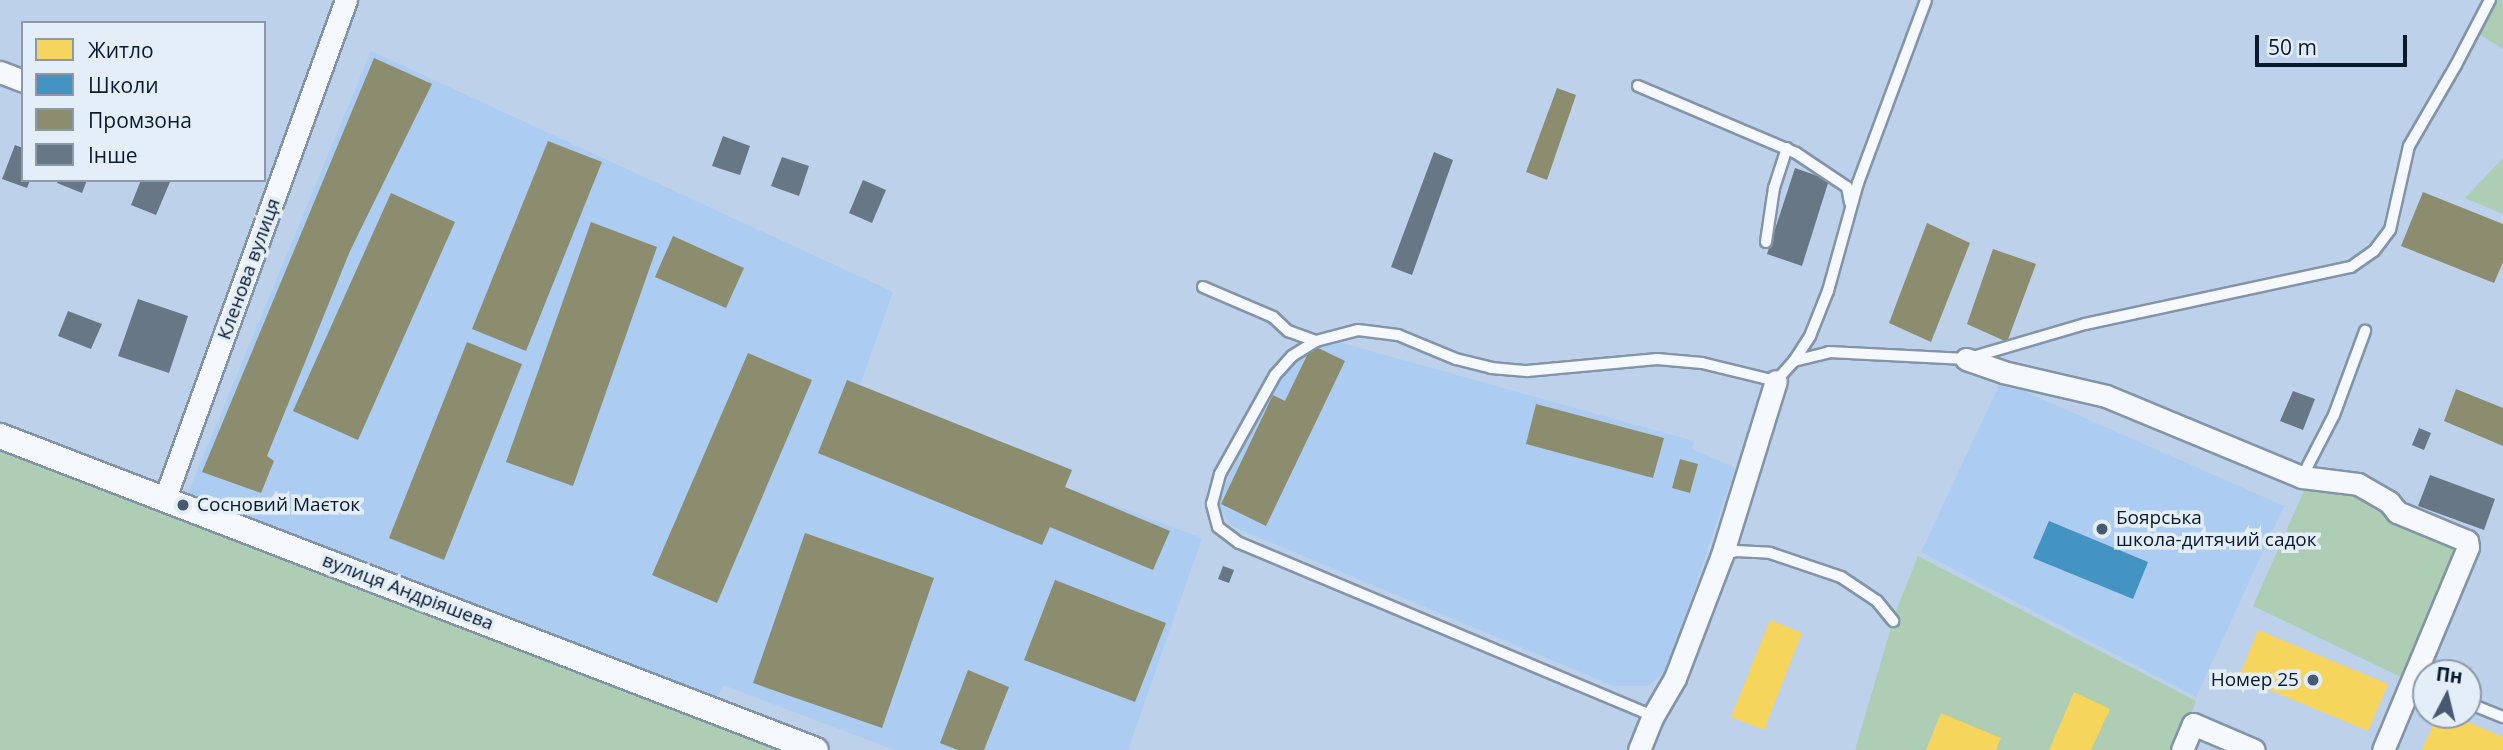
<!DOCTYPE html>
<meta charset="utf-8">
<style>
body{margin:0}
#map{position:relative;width:2503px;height:750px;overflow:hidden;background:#bdd1ea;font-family:"Open Sans",sans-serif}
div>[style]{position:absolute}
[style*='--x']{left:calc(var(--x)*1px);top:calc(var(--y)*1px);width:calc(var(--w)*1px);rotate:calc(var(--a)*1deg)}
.built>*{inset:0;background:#acccf2}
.green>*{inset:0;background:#adcdb4}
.homes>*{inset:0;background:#f6d55c}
.schools>*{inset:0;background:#4393c3}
.industry>*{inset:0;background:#8c8c6e}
.building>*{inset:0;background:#677786}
.roads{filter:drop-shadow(2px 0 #8394a9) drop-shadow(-2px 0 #8394a9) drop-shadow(0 2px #8394a9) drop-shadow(0 -2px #8394a9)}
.service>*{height:10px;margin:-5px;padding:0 5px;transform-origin:5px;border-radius:5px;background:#f5f8fc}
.minor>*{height:21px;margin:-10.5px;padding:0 10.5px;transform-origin:10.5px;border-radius:10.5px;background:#f5f8fc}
.tertiary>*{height:24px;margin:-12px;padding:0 12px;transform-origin:12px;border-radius:12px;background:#f5f8fc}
.dots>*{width:19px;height:19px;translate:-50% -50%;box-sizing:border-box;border:4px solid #e4eef9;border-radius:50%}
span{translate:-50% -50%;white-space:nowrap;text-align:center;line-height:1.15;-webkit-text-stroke:7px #e4eef9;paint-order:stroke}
.street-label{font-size:19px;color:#091a2f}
.poi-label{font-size:19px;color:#091a2f}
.left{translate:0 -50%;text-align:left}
.right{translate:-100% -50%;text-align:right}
.legend{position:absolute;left:21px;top:21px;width:245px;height:161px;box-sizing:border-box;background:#e4eef9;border:2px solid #8c99a8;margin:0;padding:9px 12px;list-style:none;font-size:21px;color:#091a2f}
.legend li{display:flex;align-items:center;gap:14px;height:35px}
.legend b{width:35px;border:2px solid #8c99a8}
.north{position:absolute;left:2412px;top:659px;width:70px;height:70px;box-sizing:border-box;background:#e4eef9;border:2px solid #8c99a8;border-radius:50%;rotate:7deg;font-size:19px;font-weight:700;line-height:28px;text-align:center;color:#091a2f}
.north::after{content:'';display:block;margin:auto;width:24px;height:32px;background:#485a70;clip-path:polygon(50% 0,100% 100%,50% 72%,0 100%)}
.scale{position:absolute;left:2255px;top:35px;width:152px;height:32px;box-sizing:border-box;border:4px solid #091a2f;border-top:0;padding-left:9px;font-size:21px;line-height:24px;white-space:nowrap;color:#091a2f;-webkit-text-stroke:5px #e4eef9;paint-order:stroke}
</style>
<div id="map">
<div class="built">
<div style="clip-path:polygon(371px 51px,893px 292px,860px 385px,1072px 470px,1065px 487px,1202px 538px,1128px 750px,895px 750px,723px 685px,711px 709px,183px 505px)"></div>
<div style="clip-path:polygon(1342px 343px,1694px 441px,1692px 449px,1735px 468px,1667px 670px,1648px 686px,1614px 686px,1232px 526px,1217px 503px,1267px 394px,1306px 349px)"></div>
<div style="clip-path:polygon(2001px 381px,2284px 506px,2196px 697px,1921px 552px)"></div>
</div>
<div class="green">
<div style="clip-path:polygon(2490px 0,2503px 0,2503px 49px,2474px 31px)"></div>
<div style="clip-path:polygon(2503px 158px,2503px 214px,2465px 198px)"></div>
<div style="clip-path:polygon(0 436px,813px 750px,0 750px)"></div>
<div style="clip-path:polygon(2307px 484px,2351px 486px,2461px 544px,2407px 680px,2253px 606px)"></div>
<div style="clip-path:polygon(1918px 556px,2196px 701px,2176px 750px,1855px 750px,1896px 611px)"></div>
</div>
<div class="homes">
<div style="clip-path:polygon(1770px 620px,1802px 633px,1764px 730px,1731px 717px)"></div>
<div style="clip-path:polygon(2258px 630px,2388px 684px,2368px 731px,2239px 677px)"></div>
<div style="clip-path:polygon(2074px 692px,2110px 709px,2091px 750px,2049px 750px)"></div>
<div style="clip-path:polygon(1941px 713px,2001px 738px,1996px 750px,1926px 750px)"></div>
<div style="clip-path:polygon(2437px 715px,2451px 715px,2503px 737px,2503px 750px,2422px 750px)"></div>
</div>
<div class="schools">
<div style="clip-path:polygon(2049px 521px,2148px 562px,2133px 599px,2033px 558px)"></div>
</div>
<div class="industry">
<div style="clip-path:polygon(374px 58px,432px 84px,350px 251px,267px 456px,274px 461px,261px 493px,202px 472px)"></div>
<div style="clip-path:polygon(1557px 88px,1576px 95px,1547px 180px,1526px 172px)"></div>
<div style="clip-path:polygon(548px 141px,602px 162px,526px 351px,472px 329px)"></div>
<div style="clip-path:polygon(2423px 192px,2503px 224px,2503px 262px,2494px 283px,2401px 246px)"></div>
<div style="clip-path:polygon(391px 193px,455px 222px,358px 440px,293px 411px)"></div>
<div style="clip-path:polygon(591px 222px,657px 247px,573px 486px,506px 462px)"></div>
<div style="clip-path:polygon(1927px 223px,1970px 243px,1931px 342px,1889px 323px)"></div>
<div style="clip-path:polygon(673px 236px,744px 268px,726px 308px,655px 277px)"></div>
<div style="clip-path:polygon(1993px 249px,2036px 264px,2007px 342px,1967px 324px)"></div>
<div style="clip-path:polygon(467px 342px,522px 364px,444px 560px,389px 538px)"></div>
<div style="clip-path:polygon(1312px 345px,1345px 361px,1266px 526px,1221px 504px,1273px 395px,1285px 401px)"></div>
<div style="clip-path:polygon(748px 353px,812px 380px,717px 603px,652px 575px)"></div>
<div style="clip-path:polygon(847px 380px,1072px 470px,1065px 487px,1170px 531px,1153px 570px,1050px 527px,1042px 545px,818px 453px)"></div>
<div style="clip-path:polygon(2456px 389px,2503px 408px,2503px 446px,2444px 421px)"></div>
<div style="clip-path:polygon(1536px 404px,1664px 438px,1653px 478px,1526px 444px)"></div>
<div style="clip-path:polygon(1680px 459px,1698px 464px,1690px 493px,1672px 488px)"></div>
<div style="clip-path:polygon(805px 533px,934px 578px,882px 728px,753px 683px)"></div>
<div style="clip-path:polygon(1055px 580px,1166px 623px,1135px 702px,1024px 660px)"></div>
<div style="clip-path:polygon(968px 670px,1009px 687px,984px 750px,958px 750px,940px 743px)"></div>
</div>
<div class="building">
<div style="clip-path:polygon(723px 136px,750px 146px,740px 175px,712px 166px)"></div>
<div style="clip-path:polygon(15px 145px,23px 148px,23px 180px,30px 180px,27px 188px,2px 179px)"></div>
<div style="clip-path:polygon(1434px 152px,1453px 160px,1412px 275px,1391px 267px)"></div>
<div style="clip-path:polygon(782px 157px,809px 166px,799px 196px,771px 186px)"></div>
<div style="clip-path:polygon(1795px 168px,1829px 180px,1802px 266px,1767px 254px)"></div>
<div style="clip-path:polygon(58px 180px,87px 180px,82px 193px,57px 183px)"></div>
<div style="clip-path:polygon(141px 180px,170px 182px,156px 215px,131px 205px)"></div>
<div style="clip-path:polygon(863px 180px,886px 190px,872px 223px,849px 213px)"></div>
<div style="clip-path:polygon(138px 299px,188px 316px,169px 373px,118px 356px)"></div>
<div style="clip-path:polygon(68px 311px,102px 324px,91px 349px,58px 336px)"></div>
<div style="clip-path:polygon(2293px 391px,2315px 399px,2303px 430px,2280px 421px)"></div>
<div style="clip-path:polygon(2419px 428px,2431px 433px,2424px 450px,2412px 445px)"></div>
<div style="clip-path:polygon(2430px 475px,2495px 499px,2484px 530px,2418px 506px)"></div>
<div style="clip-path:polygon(1223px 566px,1234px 570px,1229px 583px,1218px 579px)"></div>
</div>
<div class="roads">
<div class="service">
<div style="--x:1638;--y:86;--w:172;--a:23"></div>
<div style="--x:1796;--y:153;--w:61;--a:33.7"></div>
<div style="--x:1847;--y:187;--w:16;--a:79"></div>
<div style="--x:1766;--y:242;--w:55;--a:-81.6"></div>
<div style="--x:1774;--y:188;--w:42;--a:-72"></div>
<div style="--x:1203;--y:287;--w:76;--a:23.2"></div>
<div style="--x:1273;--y:317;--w:21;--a:43"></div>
<div style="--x:1288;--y:331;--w:30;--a:20"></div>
<div style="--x:1794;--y:361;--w:30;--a:-57"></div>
<div style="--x:1810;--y:336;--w:48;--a:-68.2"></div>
<div style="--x:1828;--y:291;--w:112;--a:-74.5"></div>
<div style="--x:1858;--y:183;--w:195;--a:-69.6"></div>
<div style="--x:2302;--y:477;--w:70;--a:-62.7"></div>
<div style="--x:2334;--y:415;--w:90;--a:-69.7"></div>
<div style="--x:1722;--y:555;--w:15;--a:-16"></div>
<div style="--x:1736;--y:551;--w:34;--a:3"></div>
<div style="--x:1770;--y:553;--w:75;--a:18.7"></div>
<div style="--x:1841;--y:577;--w:43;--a:33.7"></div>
<div style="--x:1877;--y:601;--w:26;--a:51"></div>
<div style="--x:2468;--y:703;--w:38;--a:22"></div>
<div style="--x:1653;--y:716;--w:449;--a:-157.3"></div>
<div style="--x:1239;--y:543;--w:26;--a:-143"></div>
<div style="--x:1218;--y:527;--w:24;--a:-105"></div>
<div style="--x:1212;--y:504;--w:31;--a:-75"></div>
<div style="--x:1220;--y:474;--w:113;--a:-60.9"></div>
<div style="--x:1275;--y:375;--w:25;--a:-48"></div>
<div style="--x:1292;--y:356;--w:28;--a:-32"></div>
<div style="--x:1316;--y:341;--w:43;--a:-14.7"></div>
<div style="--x:1358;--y:330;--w:40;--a:7.1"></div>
<div style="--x:1398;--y:335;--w:63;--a:22.5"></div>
<div style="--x:1456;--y:359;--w:36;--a:14"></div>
<div style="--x:1491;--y:368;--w:36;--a:5"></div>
<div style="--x:1527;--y:371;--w:131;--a:-5.3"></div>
<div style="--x:1657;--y:359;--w:45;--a:5.1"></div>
<div style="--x:1702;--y:363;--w:76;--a:13.7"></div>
<div style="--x:1776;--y:381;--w:27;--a:-48"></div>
<div style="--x:1794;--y:361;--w:36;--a:-14"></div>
<div style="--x:1829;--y:352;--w:137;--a:2.9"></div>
<div style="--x:1966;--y:359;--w:124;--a:-16.4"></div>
<div style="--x:2085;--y:324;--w:272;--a:-12.1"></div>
<div style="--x:2351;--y:267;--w:28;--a:-35"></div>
<div style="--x:2374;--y:251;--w:26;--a:-53"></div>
<div style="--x:2390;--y:230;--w:86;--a:-77.3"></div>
<div style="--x:2409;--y:146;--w:94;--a:-59.9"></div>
<div style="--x:2456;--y:65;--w:73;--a:-62.4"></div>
</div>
<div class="minor">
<div style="--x:0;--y:72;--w:25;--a:21"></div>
<div style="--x:1966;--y:359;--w:39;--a:19"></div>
<div style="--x:2003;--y:372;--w:106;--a:13.1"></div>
<div style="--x:2106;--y:396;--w:212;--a:22.5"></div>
<div style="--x:2302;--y:477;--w:56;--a:7.1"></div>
<div style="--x:2358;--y:484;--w:36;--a:30"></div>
<div style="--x:2389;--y:502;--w:13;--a:51"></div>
<div style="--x:2397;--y:512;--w:76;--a:22.5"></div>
<div style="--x:2467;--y:541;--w:6;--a:81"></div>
<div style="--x:2468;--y:547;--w:220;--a:112.7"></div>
<div style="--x:165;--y:498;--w:530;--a:-70.03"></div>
<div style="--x:1639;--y:750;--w:37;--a:-68"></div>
<div style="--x:1653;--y:716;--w:44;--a:-59.9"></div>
<div style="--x:1675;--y:678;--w:132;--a:-69.1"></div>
<div style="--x:1722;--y:555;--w:182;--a:-72.8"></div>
<div style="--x:2182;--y:750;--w:28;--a:-67"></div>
<div style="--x:2193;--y:724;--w:66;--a:23.1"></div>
</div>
<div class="tertiary">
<div style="--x:0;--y:436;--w:874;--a:21.05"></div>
</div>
</div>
<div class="dots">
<div style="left:183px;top:505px;background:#485a70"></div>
<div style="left:2102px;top:529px;background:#485a70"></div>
<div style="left:2313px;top:680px;background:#485a70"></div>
</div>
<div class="street-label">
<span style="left:249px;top:269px;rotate:-70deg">Кленова вулиця</span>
<span style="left:408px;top:592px;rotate:21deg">вулиця Андріяшева</span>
</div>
<div class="poi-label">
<span class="left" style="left:197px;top:505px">Сосновий Маєток</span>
<span class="left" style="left:2116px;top:529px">Боярська<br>школа-дитячий садок</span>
<span class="right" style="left:2299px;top:680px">Номер 25</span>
</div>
<ul class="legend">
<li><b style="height:19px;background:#f6d55c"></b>Житло</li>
<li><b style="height:19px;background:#4393c3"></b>Школи</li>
<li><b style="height:19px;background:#8c8c6e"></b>Промзона</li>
<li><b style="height:19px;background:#677786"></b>Інше</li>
</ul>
<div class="north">Пн</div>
<div class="scale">50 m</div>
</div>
